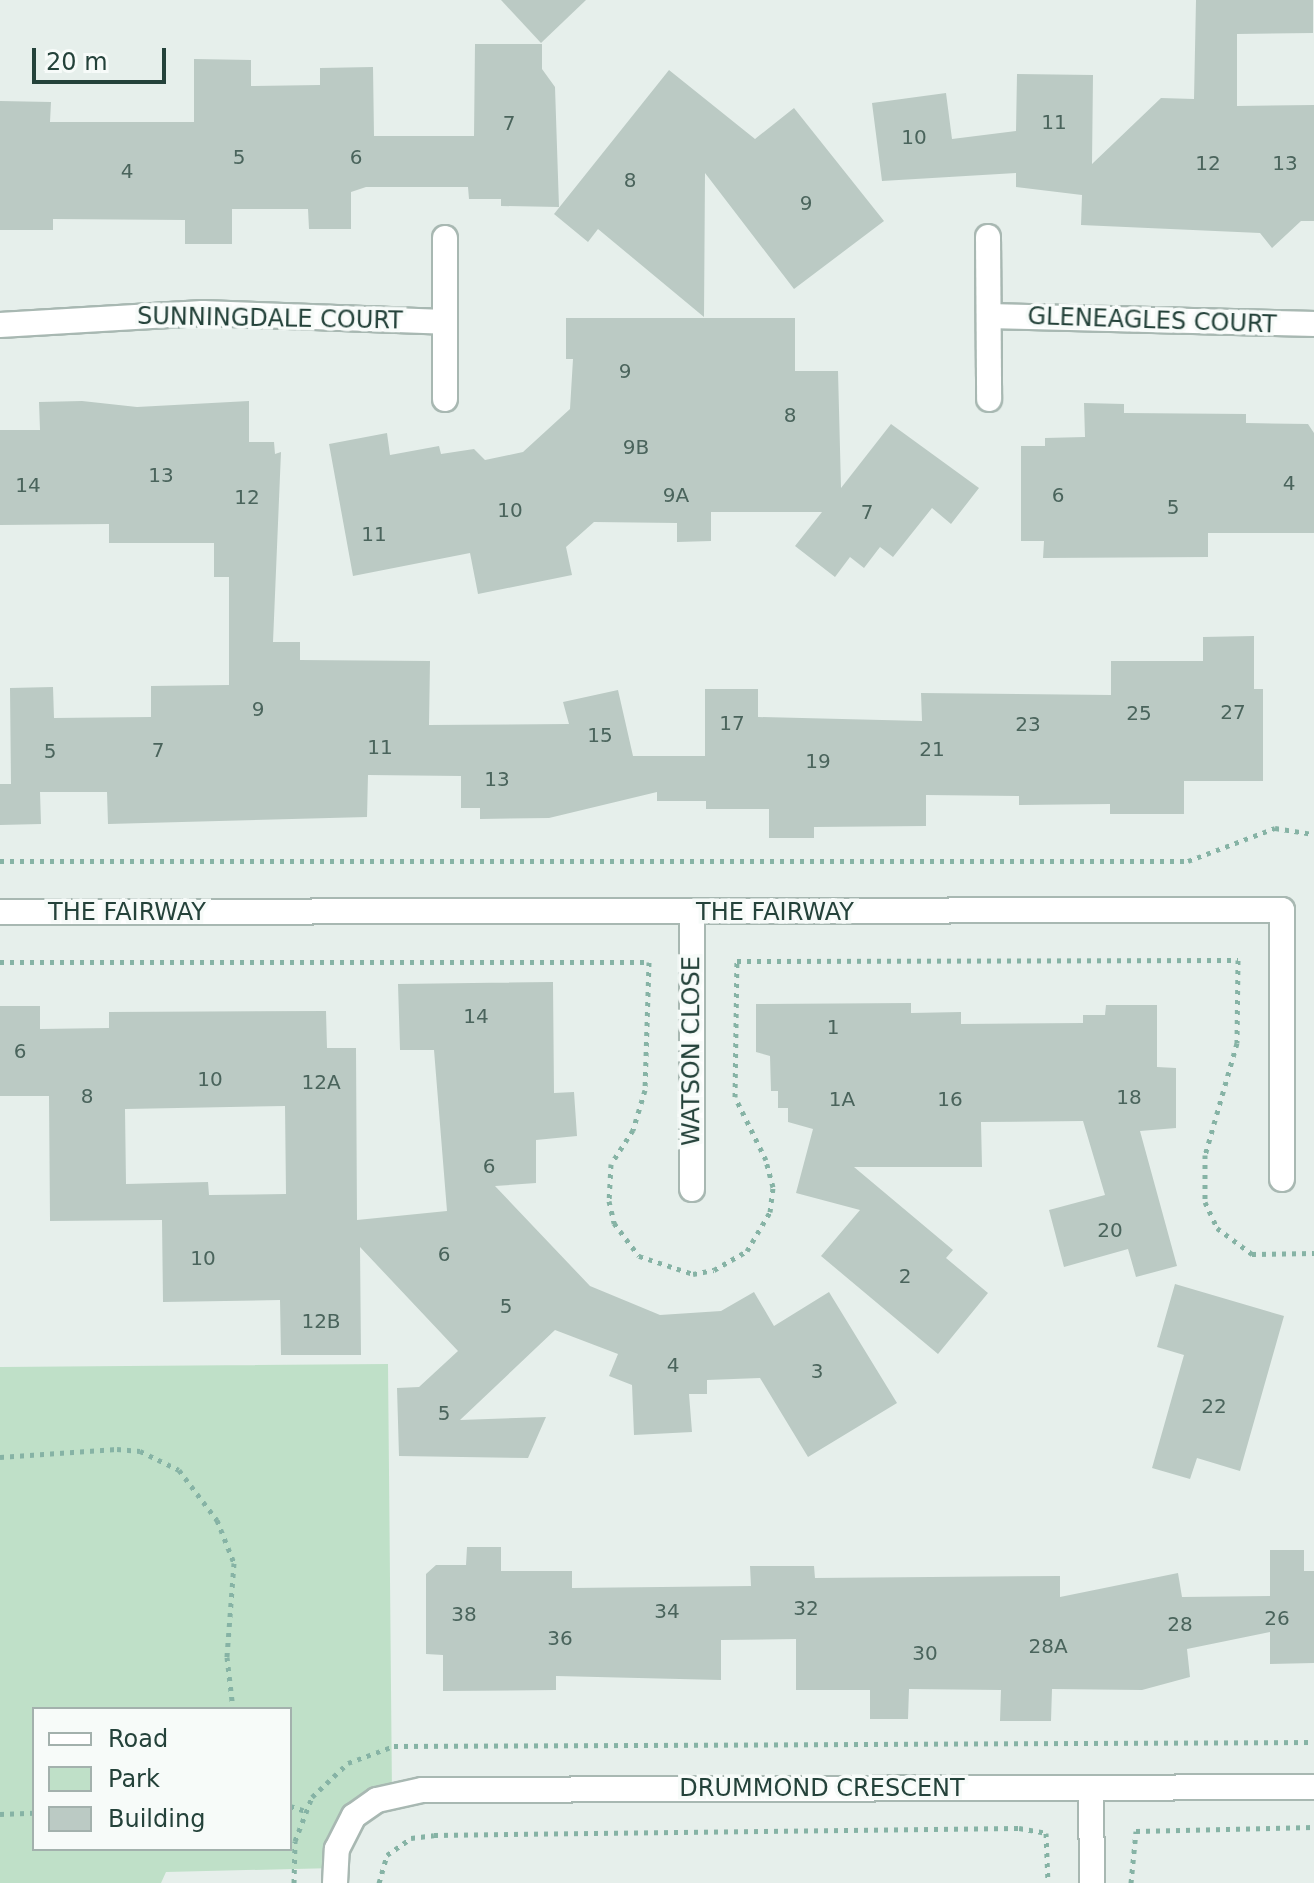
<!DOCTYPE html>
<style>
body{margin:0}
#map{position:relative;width:1314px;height:1883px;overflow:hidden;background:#e6efeb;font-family:"DejaVu Sans",sans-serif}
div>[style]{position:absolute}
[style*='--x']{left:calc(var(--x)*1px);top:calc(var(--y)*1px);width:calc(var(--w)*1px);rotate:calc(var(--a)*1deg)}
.green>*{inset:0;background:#bfe0c8}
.building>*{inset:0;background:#bbcac4}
.path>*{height:5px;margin-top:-2.5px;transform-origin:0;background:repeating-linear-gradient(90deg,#86b3a5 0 4px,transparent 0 10px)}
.roads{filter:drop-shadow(2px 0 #a8b8b2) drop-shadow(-2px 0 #a8b8b2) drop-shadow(0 2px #a8b8b2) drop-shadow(0 -2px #a8b8b2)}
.street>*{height:24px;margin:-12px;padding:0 12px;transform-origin:12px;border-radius:12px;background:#fff}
span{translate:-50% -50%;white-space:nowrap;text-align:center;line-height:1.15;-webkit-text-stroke:7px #f7fbf9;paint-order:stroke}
.number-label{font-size:20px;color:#4a645c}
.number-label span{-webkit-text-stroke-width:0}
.street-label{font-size:24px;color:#24423a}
.legend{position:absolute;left:32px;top:1707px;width:260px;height:144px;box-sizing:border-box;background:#f7fbf9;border:2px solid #a3b1ad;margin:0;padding:10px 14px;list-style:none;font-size:24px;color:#24423a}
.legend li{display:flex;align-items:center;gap:16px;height:40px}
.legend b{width:40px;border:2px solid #a3b1ad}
.scale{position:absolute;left:32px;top:48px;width:134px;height:36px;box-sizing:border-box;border:4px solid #24423a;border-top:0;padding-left:10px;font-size:24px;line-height:28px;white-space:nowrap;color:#24423a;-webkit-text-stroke:6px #f7fbf9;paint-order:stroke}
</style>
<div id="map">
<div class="green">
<div style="clip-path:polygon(evenodd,388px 1364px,392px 1795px,377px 1800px,335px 1868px,166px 1872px,161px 1883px,0 1883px,0 1367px,388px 1364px,34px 1709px,290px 1709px,290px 1849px,34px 1849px,34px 1709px)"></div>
</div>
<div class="building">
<div style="clip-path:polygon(501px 0,586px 0,541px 43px)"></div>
<div style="clip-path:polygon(1196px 0,1313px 0,1313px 33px,1237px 34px,1237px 106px,1314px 105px,1314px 221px,1301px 221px,1272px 248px,1260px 233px,1081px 225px,1082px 195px,1016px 187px,1016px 173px,882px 181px,872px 103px,946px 93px,952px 139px,1016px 131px,1017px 74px,1093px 75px,1092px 164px,1161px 98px,1194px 99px)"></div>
<div style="clip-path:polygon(475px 44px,542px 44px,542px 69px,555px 87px,559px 207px,501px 206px,501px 199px,469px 199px,468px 187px,366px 187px,351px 192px,351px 229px,309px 229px,308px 209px,232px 209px,232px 244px,185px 244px,185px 220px,53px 219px,53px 230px,0 230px,0 101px,51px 102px,50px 122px,194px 122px,194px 59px,251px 60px,251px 86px,320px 85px,320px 68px,373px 67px,374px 136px,474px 136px)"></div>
<div style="clip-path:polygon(669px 70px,755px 139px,794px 108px,884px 221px,794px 289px,705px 173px,704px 317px,598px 229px,588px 242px,554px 214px)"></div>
<div style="clip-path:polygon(566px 318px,795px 318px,795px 371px,838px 371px,841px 488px,891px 424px,979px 488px,951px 524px,932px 508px,893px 557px,880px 547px,864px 568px,850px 557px,835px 577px,795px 546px,822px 512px,711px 512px,711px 541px,677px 542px,677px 523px,594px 522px,566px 547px,572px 575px,478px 594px,470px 553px,353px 576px,329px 444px,387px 433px,390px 455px,439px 446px,441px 454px,474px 449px,485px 460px,523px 452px,570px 409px,573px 359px,566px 359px)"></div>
<div style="clip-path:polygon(82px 401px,137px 407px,249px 401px,249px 442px,274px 442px,275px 454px,281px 452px,273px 642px,300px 642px,300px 660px,430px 661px,429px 725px,569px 724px,563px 702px,618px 690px,633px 756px,705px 756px,705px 689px,758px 689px,758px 717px,922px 721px,921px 693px,1111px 695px,1111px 661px,1203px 661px,1203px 637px,1254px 636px,1254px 689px,1263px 689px,1263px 781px,1184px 781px,1184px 814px,1110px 814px,1110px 804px,1019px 805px,1019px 796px,926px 795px,926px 826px,814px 827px,814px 838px,769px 838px,769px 809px,706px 809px,706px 801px,657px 801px,657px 792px,549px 818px,480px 819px,480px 808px,461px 808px,461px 776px,368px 775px,367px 817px,108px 824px,107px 792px,40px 792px,41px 824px,0 825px,0 784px,11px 784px,10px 688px,53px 687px,54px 718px,151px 717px,151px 686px,229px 685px,229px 577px,214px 577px,214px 543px,109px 543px,109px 524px,0 525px,0 430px,40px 430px,39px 402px)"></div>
<div style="clip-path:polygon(1084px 403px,1124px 404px,1124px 413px,1246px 414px,1246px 423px,1308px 424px,1314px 433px,1314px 533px,1208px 533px,1208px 557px,1043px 558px,1044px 541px,1021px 541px,1021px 446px,1045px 446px,1045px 438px,1085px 437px)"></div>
<div style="clip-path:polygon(evenodd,553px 982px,554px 1093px,574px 1092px,577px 1136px,536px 1140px,536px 1183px,495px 1186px,590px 1286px,660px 1315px,721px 1311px,754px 1292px,774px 1326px,829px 1292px,897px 1403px,808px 1457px,760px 1378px,707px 1380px,707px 1394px,689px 1394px,692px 1432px,634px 1435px,632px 1385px,609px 1376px,618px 1354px,555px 1330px,460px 1420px,546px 1417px,528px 1458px,399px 1456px,397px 1388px,419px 1387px,458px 1351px,360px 1247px,361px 1355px,281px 1355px,280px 1300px,163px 1302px,162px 1220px,50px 1221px,49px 1096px,0 1096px,0 1006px,40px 1006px,40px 1029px,109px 1028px,109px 1012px,326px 1011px,327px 1048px,356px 1048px,357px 1220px,447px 1211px,434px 1050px,400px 1050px,398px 984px,553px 982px,285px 1106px,286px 1194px,209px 1195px,208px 1182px,126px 1184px,125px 1109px,285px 1106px)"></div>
<div style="clip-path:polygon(911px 1003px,911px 1013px,961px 1012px,961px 1024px,1083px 1023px,1083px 1015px,1105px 1015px,1106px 1005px,1157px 1005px,1157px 1067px,1176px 1068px,1176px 1128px,1140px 1131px,1177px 1266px,1136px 1277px,1128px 1249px,1064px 1267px,1049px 1210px,1105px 1195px,1083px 1121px,981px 1122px,982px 1167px,854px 1167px,953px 1250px,946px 1258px,988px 1293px,938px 1354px,821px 1256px,860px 1210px,796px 1193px,813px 1129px,788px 1122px,788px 1108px,778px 1108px,778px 1091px,771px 1091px,770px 1056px,756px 1052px,756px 1004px)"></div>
<div style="clip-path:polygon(1175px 1284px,1284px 1316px,1240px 1471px,1197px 1458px,1190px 1479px,1152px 1468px,1184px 1355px,1157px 1347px)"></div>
<div style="clip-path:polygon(467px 1547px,501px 1547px,501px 1571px,572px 1571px,572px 1588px,751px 1586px,750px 1566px,814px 1566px,815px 1578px,1060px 1576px,1060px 1597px,1178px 1573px,1182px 1597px,1270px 1596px,1270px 1550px,1304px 1550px,1304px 1571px,1314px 1571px,1314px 1663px,1270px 1664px,1270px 1632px,1187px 1649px,1190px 1677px,1142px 1690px,1052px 1689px,1051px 1721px,1000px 1721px,1001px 1690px,909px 1689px,908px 1719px,870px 1719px,870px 1690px,796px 1690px,796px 1639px,721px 1640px,721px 1680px,556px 1676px,556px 1690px,443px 1691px,443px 1655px,426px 1654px,426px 1574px,436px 1565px,466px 1565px)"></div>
</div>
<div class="path">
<div style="--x:0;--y:861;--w:1188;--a:0"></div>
<div style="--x:1188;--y:861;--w:93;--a:-20.8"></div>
<div style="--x:1275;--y:828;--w:39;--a:9"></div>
<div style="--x:0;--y:962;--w:649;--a:0"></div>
<div style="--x:649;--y:962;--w:128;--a:91.8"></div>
<div style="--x:645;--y:1090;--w:42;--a:106.7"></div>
<div style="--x:633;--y:1130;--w:40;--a:122.9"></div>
<div style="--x:611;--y:1164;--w:37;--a:93"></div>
<div style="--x:609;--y:1201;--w:23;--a:77"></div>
<div style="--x:614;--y:1223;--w:41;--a:52.9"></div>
<div style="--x:639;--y:1256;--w:57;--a:18.4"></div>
<div style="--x:693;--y:1274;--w:21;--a:-11"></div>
<div style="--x:714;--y:1270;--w:38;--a:-30"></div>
<div style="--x:747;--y:1251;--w:45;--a:-59.5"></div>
<div style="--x:770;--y:1212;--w:25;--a:-83"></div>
<div style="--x:773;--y:1187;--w:28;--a:-105"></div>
<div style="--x:766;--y:1160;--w:70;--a:-116.2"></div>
<div style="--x:735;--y:1097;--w:136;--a:-89.2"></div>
<div style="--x:737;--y:961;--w:501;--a:-0.11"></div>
<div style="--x:1238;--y:960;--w:83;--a:90.7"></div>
<div style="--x:1237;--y:1043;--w:116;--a:105.9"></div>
<div style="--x:1205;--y:1155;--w:47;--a:90"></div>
<div style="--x:1205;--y:1202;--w:29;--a:65"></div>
<div style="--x:1217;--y:1228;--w:44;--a:36.6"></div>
<div style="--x:1252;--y:1254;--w:62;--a:-0.9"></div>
<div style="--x:0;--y:1457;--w:117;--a:-3.9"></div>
<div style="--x:117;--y:1449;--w:23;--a:5"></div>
<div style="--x:140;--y:1451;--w:43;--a:26"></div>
<div style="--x:179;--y:1470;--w:63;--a:52.8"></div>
<div style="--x:217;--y:1520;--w:46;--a:68.4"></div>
<div style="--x:234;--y:1563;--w:94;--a:94.3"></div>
<div style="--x:227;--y:1657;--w:52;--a:83.4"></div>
<div style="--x:290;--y:1806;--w:16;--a:18"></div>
<div style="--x:0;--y:1814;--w:34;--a:-2"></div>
<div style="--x:294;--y:1883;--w:42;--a:-88.6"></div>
<div style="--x:295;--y:1841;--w:47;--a:-68.9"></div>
<div style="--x:312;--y:1797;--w:50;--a:-43.4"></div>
<div style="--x:348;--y:1763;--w:49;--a:-20.3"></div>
<div style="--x:394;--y:1746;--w:920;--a:-0.25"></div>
<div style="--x:379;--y:1883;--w:29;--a:-74"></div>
<div style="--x:387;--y:1855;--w:29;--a:-35"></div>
<div style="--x:411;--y:1838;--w:23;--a:-7"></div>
<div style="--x:434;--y:1835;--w:585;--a:-0.69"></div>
<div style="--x:1019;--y:1828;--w:27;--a:10"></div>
<div style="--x:1046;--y:1833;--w:50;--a:87.7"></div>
<div style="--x:1131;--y:1883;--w:52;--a:-84.5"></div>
<div style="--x:1136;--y:1831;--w:178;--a:-1.3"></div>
</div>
<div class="roads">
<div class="street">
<div style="--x:988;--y:237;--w:162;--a:89.6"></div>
<div style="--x:445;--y:238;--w:161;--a:90"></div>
<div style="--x:990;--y:316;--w:324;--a:1.4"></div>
<div style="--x:0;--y:325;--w:203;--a:-3.4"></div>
<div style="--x:203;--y:313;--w:242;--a:2.1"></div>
<div style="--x:0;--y:912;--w:1282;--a:-0.09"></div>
<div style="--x:1282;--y:910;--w:269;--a:90"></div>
<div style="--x:692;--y:1189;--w:275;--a:-90"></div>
<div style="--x:1091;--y:1789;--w:94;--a:89.4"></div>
<div style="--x:335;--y:1883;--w:34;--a:-87"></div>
<div style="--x:337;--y:1849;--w:37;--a:-63"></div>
<div style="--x:354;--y:1816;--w:28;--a:-35"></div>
<div style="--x:377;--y:1800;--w:46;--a:-12.5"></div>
<div style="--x:422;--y:1790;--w:892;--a:-0.19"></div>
</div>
</div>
<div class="number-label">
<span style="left:1054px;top:122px">11</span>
<span style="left:509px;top:123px">7</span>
<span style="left:914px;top:137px">10</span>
<span style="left:239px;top:157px">5</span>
<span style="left:356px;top:157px">6</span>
<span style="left:1208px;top:163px">12</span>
<span style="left:1285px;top:163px">13</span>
<span style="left:127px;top:171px">4</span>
<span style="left:630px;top:180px">8</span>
<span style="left:806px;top:203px">9</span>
<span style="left:625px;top:371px">9</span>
<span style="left:790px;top:415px">8</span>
<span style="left:636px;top:447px">9B</span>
<span style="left:161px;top:475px">13</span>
<span style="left:1289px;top:483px">4</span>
<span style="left:28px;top:485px">14</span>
<span style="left:676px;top:495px">9A</span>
<span style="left:1058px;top:495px">6</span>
<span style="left:247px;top:497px">12</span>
<span style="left:1173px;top:507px">5</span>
<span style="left:510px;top:510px">10</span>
<span style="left:867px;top:512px">7</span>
<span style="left:374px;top:534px">11</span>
<span style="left:258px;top:709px">9</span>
<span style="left:1233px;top:712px">27</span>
<span style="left:1139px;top:713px">25</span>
<span style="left:732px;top:723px">17</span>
<span style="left:1028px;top:724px">23</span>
<span style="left:600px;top:735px">15</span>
<span style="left:380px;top:747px">11</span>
<span style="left:932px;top:749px">21</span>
<span style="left:158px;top:750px">7</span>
<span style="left:50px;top:751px">5</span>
<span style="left:818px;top:761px">19</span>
<span style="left:497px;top:779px">13</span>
<span style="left:476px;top:1016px">14</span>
<span style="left:833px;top:1027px">1</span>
<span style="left:20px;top:1051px">6</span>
<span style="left:210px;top:1079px">10</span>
<span style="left:321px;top:1082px">12A</span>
<span style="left:87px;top:1096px">8</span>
<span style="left:1129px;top:1097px">18</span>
<span style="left:842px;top:1099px">1A</span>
<span style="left:950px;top:1099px">16</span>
<span style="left:489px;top:1166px">6</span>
<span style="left:1110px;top:1230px">20</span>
<span style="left:444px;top:1254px">6</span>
<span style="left:203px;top:1258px">10</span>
<span style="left:905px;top:1276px">2</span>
<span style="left:506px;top:1306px">5</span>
<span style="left:321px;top:1321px">12B</span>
<span style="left:673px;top:1365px">4</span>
<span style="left:817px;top:1371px">3</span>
<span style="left:1214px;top:1406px">22</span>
<span style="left:444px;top:1413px">5</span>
<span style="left:806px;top:1608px">32</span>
<span style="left:667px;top:1611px">34</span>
<span style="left:464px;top:1614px">38</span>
<span style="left:1277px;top:1618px">26</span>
<span style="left:1180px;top:1624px">28</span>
<span style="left:560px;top:1638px">36</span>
<span style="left:1048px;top:1646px">28A</span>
<span style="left:925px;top:1653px">30</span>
</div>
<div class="street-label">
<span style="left:270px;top:319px;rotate:1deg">SUNNINGDALE COURT</span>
<span style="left:1152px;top:321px;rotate:2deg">GLENEAGLES COURT</span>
<span style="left:127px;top:913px">THE FAIRWAY</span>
<span style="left:775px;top:913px">THE FAIRWAY</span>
<span style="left:692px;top:1051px;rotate:-90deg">WATSON CLOSE</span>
<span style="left:822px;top:1789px">DRUMMOND CRESCENT</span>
</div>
<ul class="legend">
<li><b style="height:10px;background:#fff"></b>Road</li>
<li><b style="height:22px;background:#bfe0c8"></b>Park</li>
<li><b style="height:22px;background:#bbcac4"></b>Building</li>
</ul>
<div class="scale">20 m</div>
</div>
